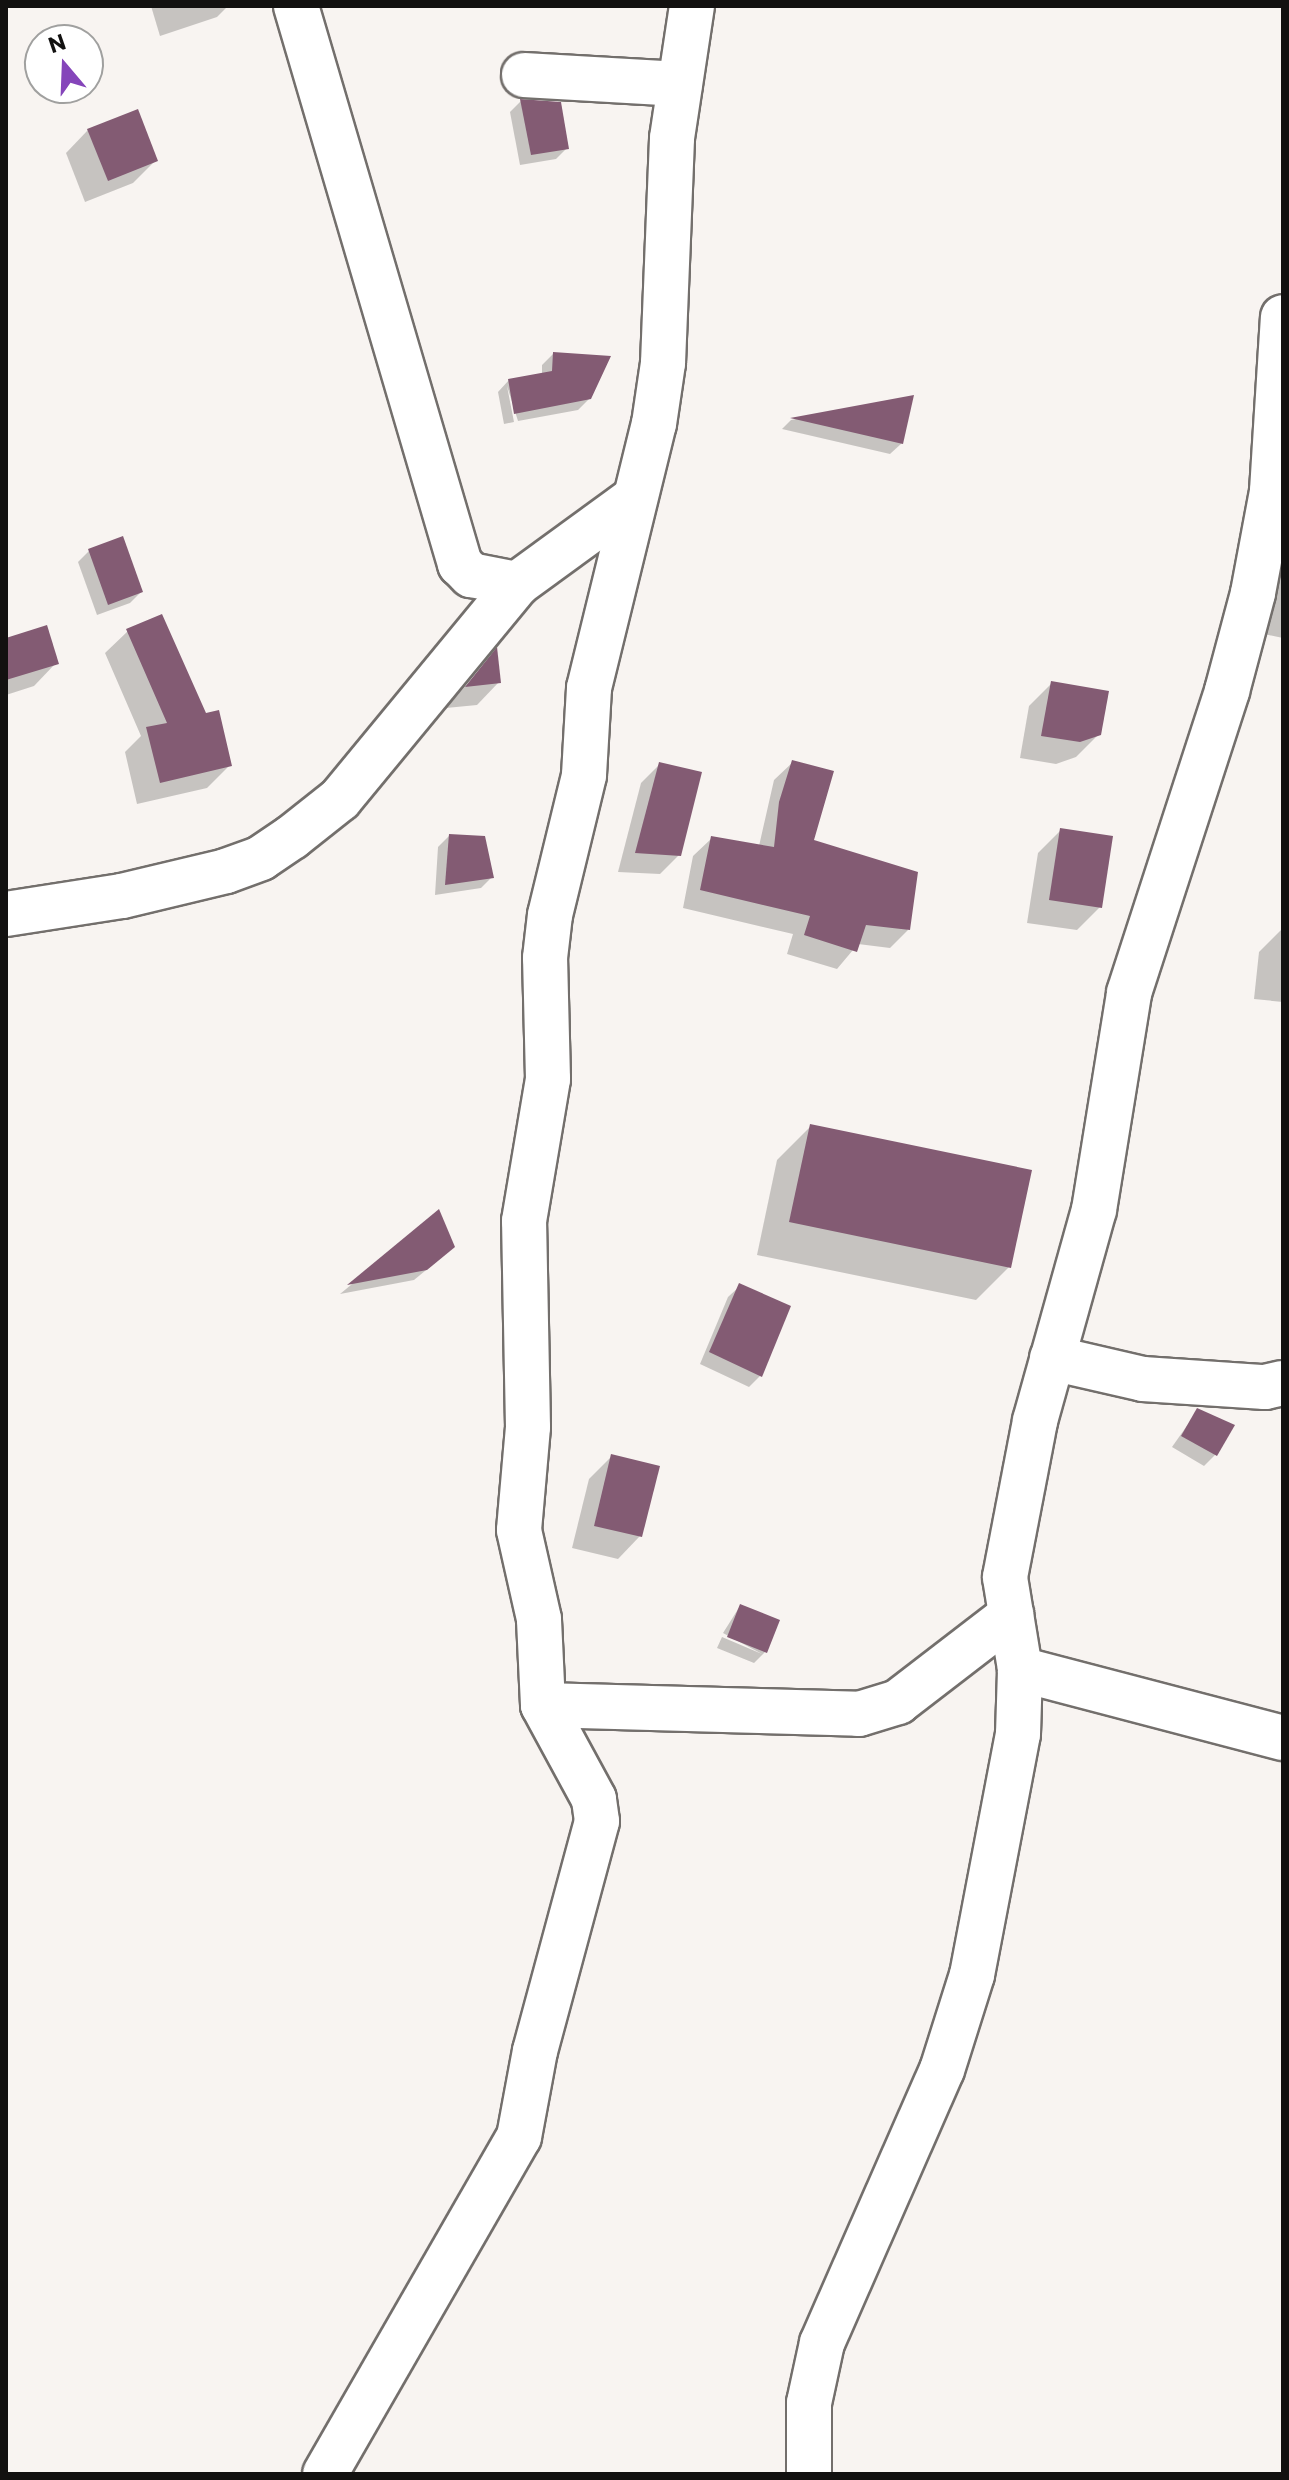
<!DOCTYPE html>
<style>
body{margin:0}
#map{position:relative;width:1289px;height:2480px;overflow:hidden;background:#f8f4f1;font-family:Commissioner,sans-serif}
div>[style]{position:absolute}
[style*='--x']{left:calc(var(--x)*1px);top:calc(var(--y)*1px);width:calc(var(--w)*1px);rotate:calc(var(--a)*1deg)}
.shadow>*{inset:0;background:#0003}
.building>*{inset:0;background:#835b73}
.roads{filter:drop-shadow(2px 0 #736f6c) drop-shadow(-2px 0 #736f6c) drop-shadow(0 2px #736f6c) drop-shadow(0 -2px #736f6c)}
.minor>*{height:44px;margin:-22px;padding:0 22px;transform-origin:22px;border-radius:22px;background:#fff}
span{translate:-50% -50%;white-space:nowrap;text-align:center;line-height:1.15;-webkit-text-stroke:8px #fff;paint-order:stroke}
.frame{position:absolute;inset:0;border:8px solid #121110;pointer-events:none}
.north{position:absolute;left:24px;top:24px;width:80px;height:80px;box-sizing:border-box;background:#fff;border:2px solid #a0a09f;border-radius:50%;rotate:341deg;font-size:22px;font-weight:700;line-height:32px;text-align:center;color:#121110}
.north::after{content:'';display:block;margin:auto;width:28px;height:36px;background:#8545ba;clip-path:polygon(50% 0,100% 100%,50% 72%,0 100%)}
</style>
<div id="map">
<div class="shadow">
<div style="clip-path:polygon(151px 6px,228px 6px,217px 17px,160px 36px)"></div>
<div style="clip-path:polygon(521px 101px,567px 148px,556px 159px,520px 165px,510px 112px)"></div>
<div style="clip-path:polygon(88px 130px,156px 160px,133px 183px,85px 202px,66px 153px)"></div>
<div style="clip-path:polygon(553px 354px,590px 398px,578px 410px,518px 421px,507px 386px,514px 422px,504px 424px,498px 392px,509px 380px,542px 374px,542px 365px)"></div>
<div style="clip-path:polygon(911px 397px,902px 443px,890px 454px,782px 429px,791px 420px)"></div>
<div style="clip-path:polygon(1283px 542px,1283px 638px,1259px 633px)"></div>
<div style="clip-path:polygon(89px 551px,141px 592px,130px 603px,97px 615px,78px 562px)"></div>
<div style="clip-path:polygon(128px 631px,230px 765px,207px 788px,137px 804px,125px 752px,141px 736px,105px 653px)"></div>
<div style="clip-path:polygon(6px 640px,56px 663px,34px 686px,6px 695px)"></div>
<div style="clip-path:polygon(496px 652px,499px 682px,477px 705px,446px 708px)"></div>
<div style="clip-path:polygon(1052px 683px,1099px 734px,1076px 757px,1056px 764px,1020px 758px,1029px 706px)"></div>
<div style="clip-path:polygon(793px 762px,811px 841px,908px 930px,890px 948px,858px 944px,837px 969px,787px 954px,793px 934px,683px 908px,693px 856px,712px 838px,759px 846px,774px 780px)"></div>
<div style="clip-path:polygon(660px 764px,679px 855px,660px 874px,618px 872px,641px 783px)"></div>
<div style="clip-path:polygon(1061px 830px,1100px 907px,1077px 930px,1027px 923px,1038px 853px)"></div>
<div style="clip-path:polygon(449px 836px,492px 877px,481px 888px,435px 895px,438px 847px)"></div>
<div style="clip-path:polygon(1282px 929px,1283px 1002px,1254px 999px,1259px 952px)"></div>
<div style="clip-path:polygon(810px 1127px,1009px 1267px,976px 1300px,757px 1255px,777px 1160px)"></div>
<div style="clip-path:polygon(438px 1213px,442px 1257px,414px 1280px,340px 1294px)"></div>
<div style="clip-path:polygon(740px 1286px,760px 1376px,749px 1387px,700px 1364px,728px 1297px)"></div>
<div style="clip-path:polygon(1198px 1410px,1215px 1455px,1204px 1466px,1172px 1447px)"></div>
<div style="clip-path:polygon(612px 1456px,640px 1536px,618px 1559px,572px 1548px,589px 1479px)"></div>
<div style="clip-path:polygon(740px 1606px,765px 1652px,754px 1663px,717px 1648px,722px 1637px,762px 1654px,723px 1633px)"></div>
</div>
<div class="building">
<div style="clip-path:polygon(520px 99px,561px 102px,569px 149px,531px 155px)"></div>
<div style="clip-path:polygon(138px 109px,158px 161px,108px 181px,87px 129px)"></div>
<div style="clip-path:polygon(553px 352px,611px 356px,591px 399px,514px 414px,508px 379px,552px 371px)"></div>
<div style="clip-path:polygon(914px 395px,903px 444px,790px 418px)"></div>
<div style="clip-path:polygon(123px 536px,143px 592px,108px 605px,88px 549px)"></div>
<div style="clip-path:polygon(162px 614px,206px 713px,219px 710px,232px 766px,160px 783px,146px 727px,167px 723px,126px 629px)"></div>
<div style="clip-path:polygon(47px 625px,59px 664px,6px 680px,6px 638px)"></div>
<div style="clip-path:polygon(497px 647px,501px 683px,465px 687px)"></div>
<div style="clip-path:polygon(1051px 681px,1109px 691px,1101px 735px,1080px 742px,1041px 736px)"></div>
<div style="clip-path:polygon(792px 760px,834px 771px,814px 840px,918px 872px,910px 930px,866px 925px,857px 952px,804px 935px,810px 916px,700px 890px,711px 836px,774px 847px,779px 802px)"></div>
<div style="clip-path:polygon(659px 762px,702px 772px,681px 856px,635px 853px)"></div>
<div style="clip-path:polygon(1060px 828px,1113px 836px,1102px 908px,1049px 900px)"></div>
<div style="clip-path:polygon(449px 834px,485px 836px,494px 878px,445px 885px)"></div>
<div style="clip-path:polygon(810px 1124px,1032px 1170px,1011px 1268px,789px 1222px)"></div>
<div style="clip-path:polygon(439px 1209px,455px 1247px,427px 1270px,347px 1285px)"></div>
<div style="clip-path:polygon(739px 1283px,791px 1306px,762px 1377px,709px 1352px)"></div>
<div style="clip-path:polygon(1197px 1408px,1235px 1425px,1217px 1456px,1181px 1436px)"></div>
<div style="clip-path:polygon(611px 1454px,660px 1466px,642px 1537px,594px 1526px)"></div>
<div style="clip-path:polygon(740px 1604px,780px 1620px,767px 1653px,727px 1637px)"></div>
</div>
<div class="roads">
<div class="minor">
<div style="--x:296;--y:6;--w:582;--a:73.62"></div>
<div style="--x:460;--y:564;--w:16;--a:45"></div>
<div style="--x:471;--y:575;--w:47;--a:11.1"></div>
<div style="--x:524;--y:75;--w:156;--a:3.3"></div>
<div style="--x:6;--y:914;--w:117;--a:-8.8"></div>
<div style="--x:122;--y:896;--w:107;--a:-13.5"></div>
<div style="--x:226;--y:871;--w:37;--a:-20"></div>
<div style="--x:261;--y:858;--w:37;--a:-34"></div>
<div style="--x:292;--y:837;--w:61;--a:-38.4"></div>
<div style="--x:340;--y:799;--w:278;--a:-50.5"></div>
<div style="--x:517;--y:584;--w:141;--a:-36.1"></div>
<div style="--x:1052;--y:1358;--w:93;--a:13"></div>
<div style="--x:1143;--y:1379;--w:122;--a:3.8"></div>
<div style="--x:1265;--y:1387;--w:18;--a:-13"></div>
<div style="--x:1020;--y:1669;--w:272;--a:14.7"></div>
<div style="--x:543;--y:1705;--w:316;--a:1.6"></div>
<div style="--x:859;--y:1714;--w:41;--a:-17.1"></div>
<div style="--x:898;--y:1702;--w:143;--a:-37.6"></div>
<div style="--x:325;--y:2474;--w:389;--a:-60.1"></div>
<div style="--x:519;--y:2137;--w:87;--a:-79.5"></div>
<div style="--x:535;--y:2051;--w:238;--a:-74.9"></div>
<div style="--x:597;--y:1821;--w:22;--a:-98"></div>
<div style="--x:594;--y:1799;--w:107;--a:-118.5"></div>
<div style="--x:543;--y:1705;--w:86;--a:-92.7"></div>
<div style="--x:539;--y:1619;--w:91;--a:-102.7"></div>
<div style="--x:519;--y:1530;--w:103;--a:-85"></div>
<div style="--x:528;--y:1427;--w:206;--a:-91.1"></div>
<div style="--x:524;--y:1221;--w:144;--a:-80.4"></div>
<div style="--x:548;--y:1079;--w:121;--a:-91.4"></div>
<div style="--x:545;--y:958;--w:43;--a:-83.4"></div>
<div style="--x:550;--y:915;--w:144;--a:-76.3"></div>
<div style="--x:584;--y:775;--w:87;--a:-86.7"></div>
<div style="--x:589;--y:688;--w:272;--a:-76.2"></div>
<div style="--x:654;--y:424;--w:62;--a:-81.6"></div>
<div style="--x:663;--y:363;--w:225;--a:-87.7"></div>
<div style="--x:672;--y:138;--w:134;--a:-81.4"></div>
<div style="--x:809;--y:2474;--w:71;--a:-90"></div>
<div style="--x:809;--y:2403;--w:61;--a:-77.8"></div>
<div style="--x:822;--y:2343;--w:298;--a:-66.3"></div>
<div style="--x:942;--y:2070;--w:100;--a:-72.5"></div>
<div style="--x:972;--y:1975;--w:245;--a:-79.2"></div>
<div style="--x:1018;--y:1734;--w:65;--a:-88.2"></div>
<div style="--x:1020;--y:1669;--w:93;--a:-99.3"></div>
<div style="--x:1005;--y:1577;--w:159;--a:-79.1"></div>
<div style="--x:1035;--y:1421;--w:219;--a:-74.4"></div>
<div style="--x:1094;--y:1210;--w:220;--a:-80.8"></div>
<div style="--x:1129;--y:993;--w:318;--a:-72"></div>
<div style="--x:1227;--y:691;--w:101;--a:-75.1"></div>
<div style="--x:1253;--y:593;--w:104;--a:-79.4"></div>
<div style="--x:1272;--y:491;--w:174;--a:-86.4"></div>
</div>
</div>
<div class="frame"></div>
<div class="north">N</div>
</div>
